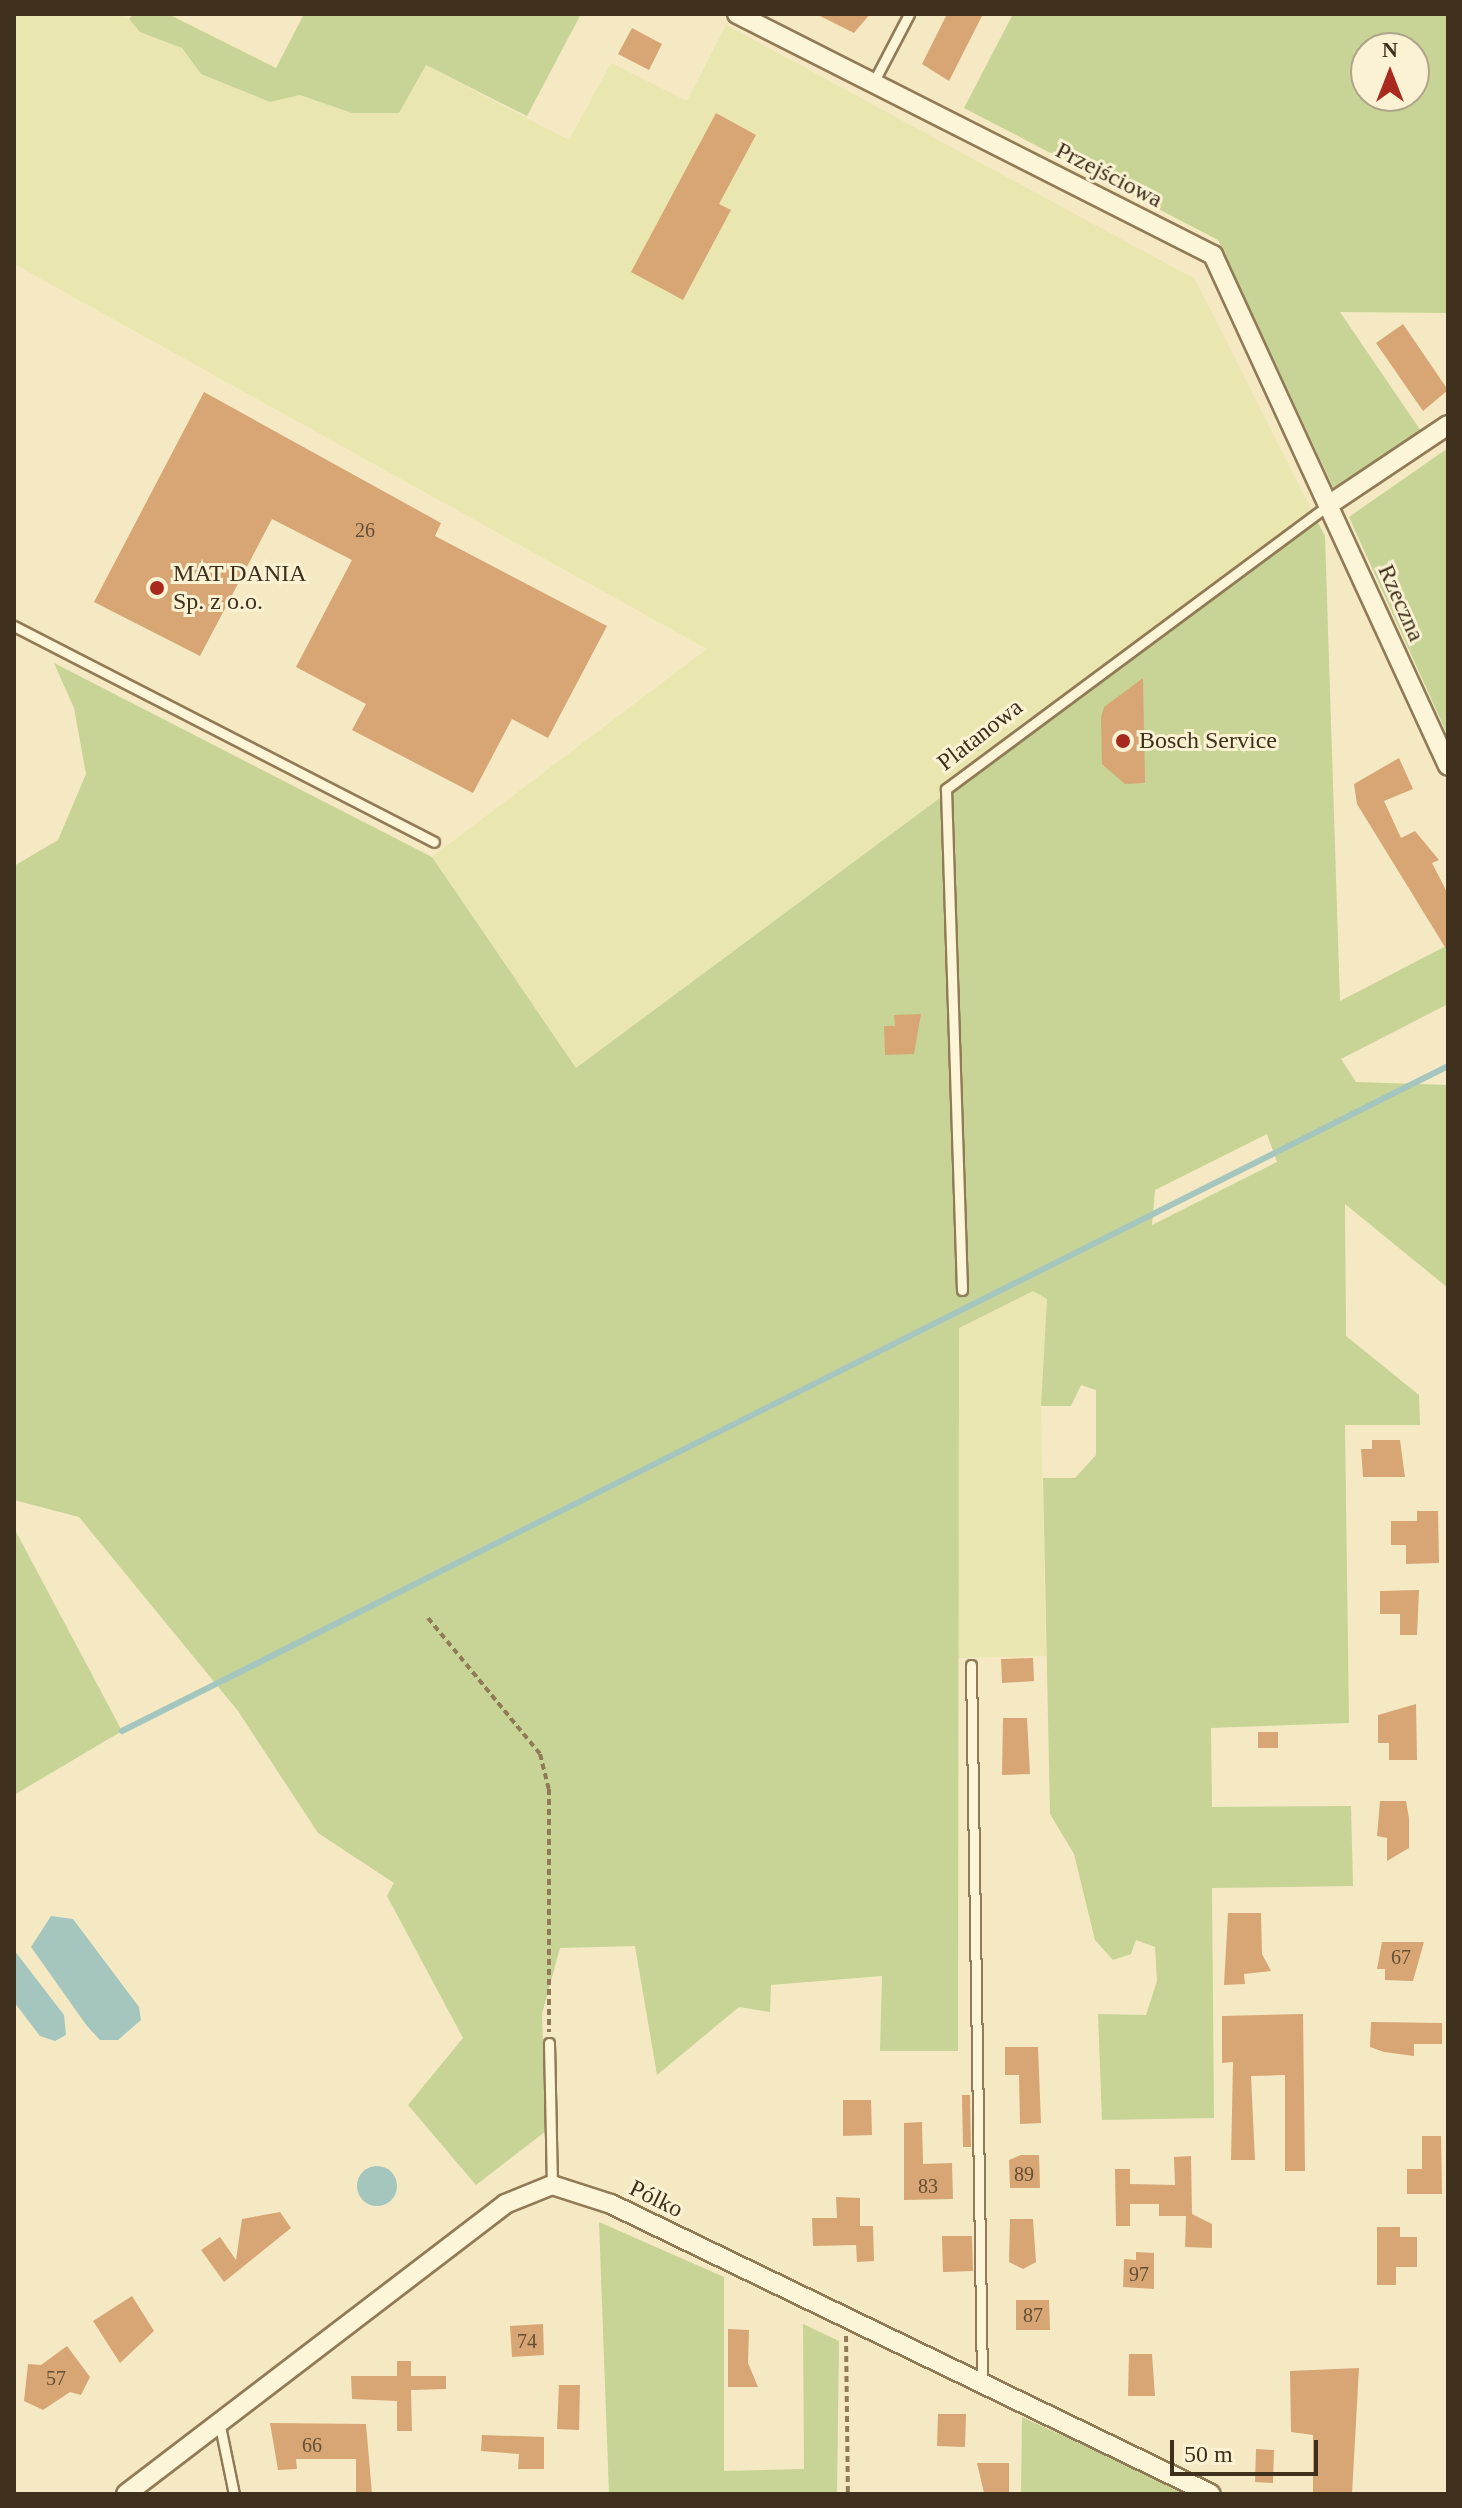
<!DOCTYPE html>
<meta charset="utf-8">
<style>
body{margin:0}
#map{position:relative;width:1462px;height:2508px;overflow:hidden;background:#f4e9c3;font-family:"Times New Roman",serif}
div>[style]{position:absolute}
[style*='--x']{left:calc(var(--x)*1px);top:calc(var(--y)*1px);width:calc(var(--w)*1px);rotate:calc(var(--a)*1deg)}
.farmland>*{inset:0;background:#eae6af}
.green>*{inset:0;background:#c7d495}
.water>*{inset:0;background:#a5c6bf}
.round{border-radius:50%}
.stream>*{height:6px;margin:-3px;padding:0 3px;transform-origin:3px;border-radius:3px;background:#a5c6bf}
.building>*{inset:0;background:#d7a674}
.path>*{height:4px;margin-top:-2px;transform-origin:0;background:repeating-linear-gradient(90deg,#917b57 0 6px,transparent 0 10px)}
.roads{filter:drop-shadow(2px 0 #917b57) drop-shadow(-2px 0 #917b57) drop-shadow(0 2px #917b57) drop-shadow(0 -2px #917b57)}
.service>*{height:9px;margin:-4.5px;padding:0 4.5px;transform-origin:4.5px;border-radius:4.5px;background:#fdf5d7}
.minor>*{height:18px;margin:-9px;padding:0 9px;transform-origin:9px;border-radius:9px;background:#fdf5d7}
.dots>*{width:22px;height:22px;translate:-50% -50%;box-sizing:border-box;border:4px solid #faf2d3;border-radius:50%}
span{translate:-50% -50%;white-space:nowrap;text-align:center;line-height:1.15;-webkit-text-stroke:6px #faf2d3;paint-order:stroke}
.number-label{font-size:20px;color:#654e33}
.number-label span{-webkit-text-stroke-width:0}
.street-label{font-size:24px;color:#3f301d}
.poi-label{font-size:24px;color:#3f301d}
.left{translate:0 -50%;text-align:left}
.frame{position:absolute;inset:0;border:16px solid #3f301d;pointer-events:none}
.north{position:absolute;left:1350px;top:32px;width:80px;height:80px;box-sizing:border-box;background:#faf2d3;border:2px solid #afa48a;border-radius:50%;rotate:0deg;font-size:22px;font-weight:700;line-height:32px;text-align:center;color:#3f301d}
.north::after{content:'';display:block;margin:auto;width:28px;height:36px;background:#a82a1e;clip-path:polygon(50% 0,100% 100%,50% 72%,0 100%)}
.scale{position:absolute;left:1170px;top:2440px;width:148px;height:36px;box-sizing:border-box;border:4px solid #3f301d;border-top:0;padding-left:10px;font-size:24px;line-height:28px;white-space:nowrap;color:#3f301d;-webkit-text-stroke:6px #faf2d3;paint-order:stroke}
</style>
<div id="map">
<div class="farmland">
<div style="clip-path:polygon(14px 14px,118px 14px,182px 48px,201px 74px,270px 102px,300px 95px,352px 113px,425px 65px,569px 140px,611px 63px,687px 101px,726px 25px,1195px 279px,1316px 519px,576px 1068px,432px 857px,707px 649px,14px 264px)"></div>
<div style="clip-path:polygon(1033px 1291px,1047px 1299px,1041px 1406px,1046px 1656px,958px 1658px,959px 1328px)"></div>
</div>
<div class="green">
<div style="clip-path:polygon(134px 14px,168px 14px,276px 68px,304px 14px,581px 14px,527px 116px,426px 65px,399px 113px,352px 113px,300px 95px,270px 102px,201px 74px,182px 48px,140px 32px,129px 19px)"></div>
<div style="clip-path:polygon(evenodd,1013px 14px,1448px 14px,1448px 313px,1340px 312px,1421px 431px,1334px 489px,1218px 240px,964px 108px,1013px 14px,1366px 48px,1414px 48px,1414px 96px,1366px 96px,1366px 48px)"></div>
<div style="clip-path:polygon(1448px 448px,1448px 736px,1349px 517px)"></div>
<div style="clip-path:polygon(evenodd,1316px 519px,1325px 536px,1340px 1001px,1448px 945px,1448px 1004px,1341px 1059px,1356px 1082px,1448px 1085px,1448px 1288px,1345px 1204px,1346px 1336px,1419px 1395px,1420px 1425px,1345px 1425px,1349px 1723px,1211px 1728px,1212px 1807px,1351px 1806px,1353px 1886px,1212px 1888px,1214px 2118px,1102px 2120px,1098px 2014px,1146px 2015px,1157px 1981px,1155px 1947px,1136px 1940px,1131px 1954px,1113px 1960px,1095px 1940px,1074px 1854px,1050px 1814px,1043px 1478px,1075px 1478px,1096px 1455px,1096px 1390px,1081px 1385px,1071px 1406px,1041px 1406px,1047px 1299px,1033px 1291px,959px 1328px,958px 2051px,880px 2051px,882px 1976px,771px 1985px,770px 2012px,739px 2007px,657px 2075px,635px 1946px,560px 1948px,542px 2014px,546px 2131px,476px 2185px,408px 2105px,463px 2038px,387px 1896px,394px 1883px,318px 1833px,238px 1711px,79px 1517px,14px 1500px,14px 866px,58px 840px,86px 774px,74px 708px,54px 663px,432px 857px,576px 1068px,1316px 519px,1267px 1134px,1277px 1162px,1152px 1225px,1155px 1190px,1267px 1134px)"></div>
<div style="clip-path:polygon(14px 1528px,122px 1731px,14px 1795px)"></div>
<div style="clip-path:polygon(599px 2222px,724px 2277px,724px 2471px,804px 2469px,803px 2324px,839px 2341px,837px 2494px,609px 2494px)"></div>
<div style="clip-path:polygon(1022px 2417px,1181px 2490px,1181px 2494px,1021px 2494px)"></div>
</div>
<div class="water">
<div style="clip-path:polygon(51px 1916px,73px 1919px,139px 2007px,141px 2020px,118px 2040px,100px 2040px,87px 2026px,31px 1947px)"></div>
<div style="clip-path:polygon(14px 1950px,64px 2015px,66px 2035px,55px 2041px,40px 2036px,14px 2002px)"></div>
<div class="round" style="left:357px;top:2166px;width:40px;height:40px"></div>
</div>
<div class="stream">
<div style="--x:122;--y:1731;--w:1483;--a:-26.63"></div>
</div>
<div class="building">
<div style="clip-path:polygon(816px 14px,870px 14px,854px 33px)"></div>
<div style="clip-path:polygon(947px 14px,983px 14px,949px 81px,922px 64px)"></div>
<div style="clip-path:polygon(632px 28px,662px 44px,649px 70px,618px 54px)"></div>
<div style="clip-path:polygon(716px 113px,756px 135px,719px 204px,731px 210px,683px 300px,631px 272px)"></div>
<div style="clip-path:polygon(1403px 324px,1448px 390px,1423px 411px,1376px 343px)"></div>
<div style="clip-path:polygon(204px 392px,441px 523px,435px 536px,607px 626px,548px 738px,512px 719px,473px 793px,352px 730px,366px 704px,296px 667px,352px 560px,272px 519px,200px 656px,94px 602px)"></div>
<div style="clip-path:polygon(1143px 678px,1145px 783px,1125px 784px,1102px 764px,1101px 718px,1104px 707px)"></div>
<div style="clip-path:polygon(1399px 758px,1413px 789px,1384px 801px,1401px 838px,1415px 831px,1439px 860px,1432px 863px,1448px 894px,1448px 952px,1357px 804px,1354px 784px)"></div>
<div style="clip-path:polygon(921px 1014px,914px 1054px,885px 1055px,884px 1026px,895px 1026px,894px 1015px)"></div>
<div style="clip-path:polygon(1372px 1440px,1400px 1440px,1405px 1477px,1363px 1477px,1361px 1449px,1372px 1449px)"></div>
<div style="clip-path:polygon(1417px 1511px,1438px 1511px,1439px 1563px,1406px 1564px,1406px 1545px,1391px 1545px,1391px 1521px,1417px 1521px)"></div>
<div style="clip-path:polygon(1419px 1590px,1417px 1635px,1400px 1635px,1400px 1614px,1380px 1614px,1380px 1591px)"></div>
<div style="clip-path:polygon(1033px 1658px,1034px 1681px,1002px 1683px,1001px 1659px)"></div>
<div style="clip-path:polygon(1416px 1704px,1417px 1760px,1389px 1760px,1389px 1743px,1378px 1743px,1378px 1715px)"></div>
<div style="clip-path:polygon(1003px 1718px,1027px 1718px,1030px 1774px,1002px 1775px)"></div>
<div style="clip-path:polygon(1258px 1732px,1278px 1732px,1278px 1748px,1258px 1748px)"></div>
<div style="clip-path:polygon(1380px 1801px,1406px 1801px,1409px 1818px,1409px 1848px,1387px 1861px,1387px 1838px,1377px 1836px)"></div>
<div style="clip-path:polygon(1228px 1913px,1261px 1913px,1262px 1954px,1271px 1971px,1244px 1974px,1245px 1984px,1224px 1985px)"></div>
<div style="clip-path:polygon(1382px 1942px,1424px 1942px,1413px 1981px,1385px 1980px,1385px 1969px,1377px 1969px)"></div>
<div style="clip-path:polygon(1303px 2014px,1305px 2171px,1285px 2171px,1285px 2075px,1251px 2076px,1255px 2160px,1231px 2160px,1233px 2062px,1222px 2063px,1222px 2016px)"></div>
<div style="clip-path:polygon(1371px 2022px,1442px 2023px,1442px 2044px,1414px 2044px,1414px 2056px,1384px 2052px,1370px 2047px)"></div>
<div style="clip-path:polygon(1005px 2047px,1038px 2047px,1041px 2123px,1020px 2124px,1019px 2075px,1005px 2075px)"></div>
<div style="clip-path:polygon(962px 2095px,970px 2095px,971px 2147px,963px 2147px)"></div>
<div style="clip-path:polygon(843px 2100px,871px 2100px,872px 2135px,843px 2136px)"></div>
<div style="clip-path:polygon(922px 2122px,923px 2164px,952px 2163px,953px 2199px,904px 2200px,904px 2123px)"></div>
<div style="clip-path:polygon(1422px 2136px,1441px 2136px,1442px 2194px,1407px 2194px,1407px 2169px,1422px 2169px)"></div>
<div style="clip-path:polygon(1021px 2155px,1039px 2155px,1040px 2188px,1010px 2188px,1009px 2160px)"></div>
<div style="clip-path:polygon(1191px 2156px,1192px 2214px,1212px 2224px,1212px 2248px,1185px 2247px,1186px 2216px,1159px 2216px,1159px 2204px,1130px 2204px,1130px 2226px,1116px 2226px,1115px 2169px,1130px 2169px,1130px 2184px,1175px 2185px,1174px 2157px)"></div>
<div style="clip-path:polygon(836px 2197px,860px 2198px,860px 2226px,873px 2226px,874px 2261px,857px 2262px,856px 2245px,813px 2246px,812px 2218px,837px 2218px)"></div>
<div style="clip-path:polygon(280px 2212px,291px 2228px,224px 2282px,201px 2250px,220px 2237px,236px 2260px,242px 2219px)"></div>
<div style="clip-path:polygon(1010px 2219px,1033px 2219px,1036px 2262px,1023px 2269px,1009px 2262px)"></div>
<div style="clip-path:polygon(1377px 2227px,1400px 2227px,1400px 2237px,1417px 2237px,1417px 2267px,1396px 2267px,1396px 2285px,1377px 2285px)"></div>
<div style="clip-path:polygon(942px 2236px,972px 2236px,973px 2271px,943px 2272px)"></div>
<div style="clip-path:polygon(1136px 2252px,1154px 2253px,1154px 2289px,1123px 2287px,1124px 2259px,1136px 2260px)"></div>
<div style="clip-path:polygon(132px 2296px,154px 2331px,120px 2363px,93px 2321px)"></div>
<div style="clip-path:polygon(1016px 2300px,1049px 2300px,1050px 2330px,1016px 2330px)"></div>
<div style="clip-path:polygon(543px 2324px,544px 2355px,512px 2357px,510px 2326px)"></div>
<div style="clip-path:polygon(728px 2329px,749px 2330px,748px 2363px,758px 2387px,728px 2387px)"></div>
<div style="clip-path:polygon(67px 2346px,90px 2377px,81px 2395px,70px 2392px,43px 2410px,24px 2401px,28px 2364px,41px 2365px)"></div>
<div style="clip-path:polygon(1129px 2354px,1152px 2354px,1155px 2396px,1128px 2396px)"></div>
<div style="clip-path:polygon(397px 2361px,411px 2361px,411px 2376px,446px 2376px,446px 2389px,411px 2390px,412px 2431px,397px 2431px,397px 2401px,352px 2399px,351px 2376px,397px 2376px)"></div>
<div style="clip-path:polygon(1359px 2368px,1352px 2494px,1313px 2494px,1313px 2435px,1291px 2432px,1290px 2371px)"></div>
<div style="clip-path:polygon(559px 2385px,580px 2385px,579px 2430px,557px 2429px)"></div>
<div style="clip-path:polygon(938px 2414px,966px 2414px,965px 2447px,937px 2446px)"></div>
<div style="clip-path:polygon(270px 2423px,366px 2424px,372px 2494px,356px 2494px,356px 2459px,296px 2459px,297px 2469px,278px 2470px)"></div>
<div style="clip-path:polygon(482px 2435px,544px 2437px,544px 2469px,518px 2469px,519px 2454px,481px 2451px)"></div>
<div style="clip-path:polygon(1256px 2449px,1274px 2450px,1273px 2483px,1255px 2482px)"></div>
<div style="clip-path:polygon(977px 2463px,1009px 2463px,1009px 2493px,984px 2493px)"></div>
</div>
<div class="path">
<div style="--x:428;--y:1618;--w:176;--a:50.5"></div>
<div style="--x:540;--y:1754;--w:36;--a:76"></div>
<div style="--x:549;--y:1789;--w:243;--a:90"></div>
<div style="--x:846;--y:2336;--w:158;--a:89.3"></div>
</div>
<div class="roads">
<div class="service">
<div style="--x:873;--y:83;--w:78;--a:-62.4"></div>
<div style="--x:14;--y:626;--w:472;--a:27.2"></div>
<div style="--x:962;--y:1290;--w:501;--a:-91.83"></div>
<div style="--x:946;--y:789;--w:478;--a:-36.6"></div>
<div style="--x:971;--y:1665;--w:720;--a:89.12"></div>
<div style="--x:549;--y:2043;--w:142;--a:88.8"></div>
<div style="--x:220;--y:2426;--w:69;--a:78.4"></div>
</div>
<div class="minor">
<div style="--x:737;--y:14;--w:534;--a:26.85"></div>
<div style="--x:1213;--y:255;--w:562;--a:65.3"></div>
<div style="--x:1330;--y:504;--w:142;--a:-33.8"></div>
<div style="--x:126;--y:2494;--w:477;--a:-37.4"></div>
<div style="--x:505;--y:2204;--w:51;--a:-22"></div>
<div style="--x:552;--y:2185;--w:62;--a:17.9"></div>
<div style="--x:611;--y:2204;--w:666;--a:25.8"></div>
</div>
</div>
<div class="dots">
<div style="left:157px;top:588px;background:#a82a1e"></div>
<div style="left:1123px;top:741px;background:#a82a1e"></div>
</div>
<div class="number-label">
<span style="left:365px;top:530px">26</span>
<span style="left:1401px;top:1957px">67</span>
<span style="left:1024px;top:2174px">89</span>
<span style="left:928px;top:2186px">83</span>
<span style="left:1139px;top:2274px">97</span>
<span style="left:1033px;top:2315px">87</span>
<span style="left:527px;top:2341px">74</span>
<span style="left:56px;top:2378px">57</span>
<span style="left:312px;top:2445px">66</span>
</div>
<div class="street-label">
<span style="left:1109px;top:175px;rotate:27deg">Przejściowa</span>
<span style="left:1401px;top:603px;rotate:66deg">Rzeczna</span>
<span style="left:980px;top:735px;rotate:-38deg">Platanowa</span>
<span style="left:656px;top:2199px;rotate:26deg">Pólko</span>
</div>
<div class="poi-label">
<span class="left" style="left:173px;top:588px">MAT DANIA<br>Sp. z o.o.</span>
<span class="left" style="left:1139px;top:741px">Bosch Service</span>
</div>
<div class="frame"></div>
<div class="north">N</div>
<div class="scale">50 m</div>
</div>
